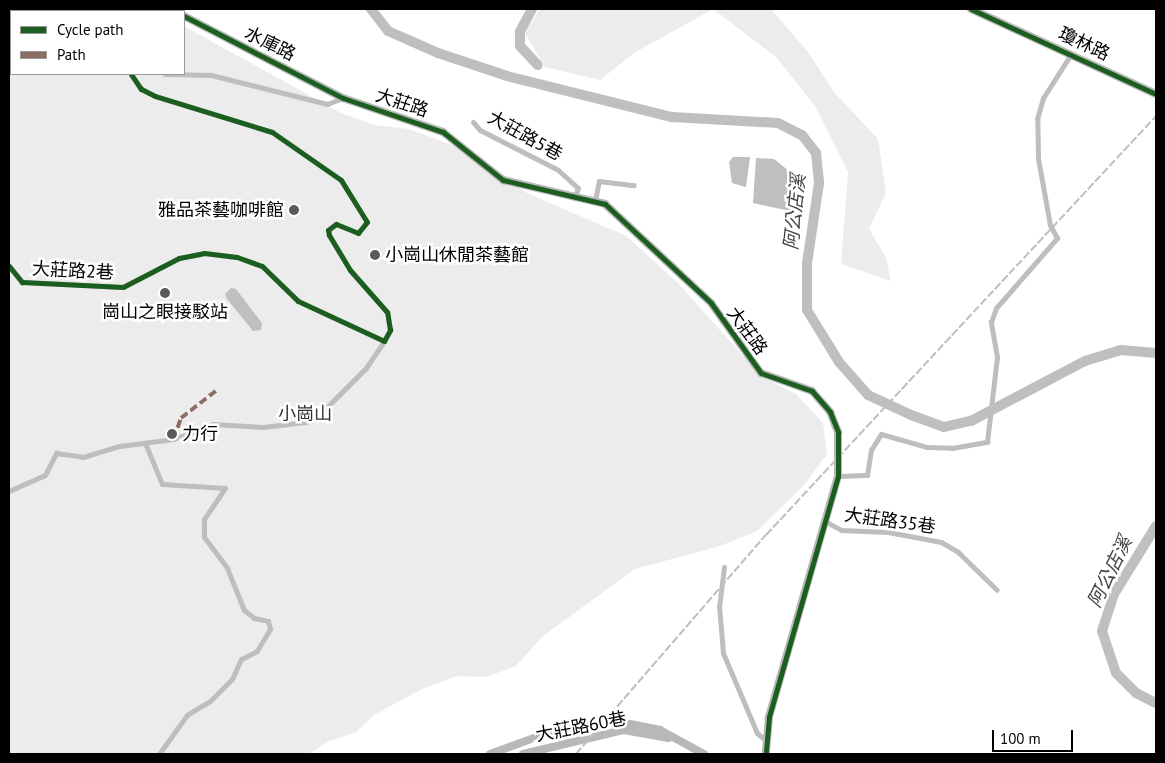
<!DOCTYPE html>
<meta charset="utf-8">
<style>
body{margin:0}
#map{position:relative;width:1165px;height:763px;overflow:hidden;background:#fff;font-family:"PT Sans","Noto Sans TC",sans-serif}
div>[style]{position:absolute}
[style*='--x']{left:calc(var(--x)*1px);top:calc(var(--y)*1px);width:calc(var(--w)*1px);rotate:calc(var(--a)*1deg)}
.green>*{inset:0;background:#ececec}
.water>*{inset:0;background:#bfbfbf}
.river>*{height:10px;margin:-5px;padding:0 5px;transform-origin:5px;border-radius:5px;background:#bfbfbf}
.street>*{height:5px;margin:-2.5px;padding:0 2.5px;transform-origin:2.5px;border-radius:2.5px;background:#bebebe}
.secondary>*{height:8px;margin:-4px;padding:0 4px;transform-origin:4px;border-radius:4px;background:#b8b8b8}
.rail>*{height:2px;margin-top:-1px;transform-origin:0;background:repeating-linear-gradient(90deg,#bebebe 0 8px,transparent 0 10.5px)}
.quiet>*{height:4px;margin-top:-2px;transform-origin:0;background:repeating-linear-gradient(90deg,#8d6e63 0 8px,transparent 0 12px)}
.cycleway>*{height:5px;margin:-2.5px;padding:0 2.5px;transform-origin:2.5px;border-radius:2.5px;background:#1b5e20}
.dots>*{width:14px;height:14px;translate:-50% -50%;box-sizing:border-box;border:2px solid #fff;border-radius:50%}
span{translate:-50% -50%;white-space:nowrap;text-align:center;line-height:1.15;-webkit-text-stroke:5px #fff;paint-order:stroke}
.street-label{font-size:18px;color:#000}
.poi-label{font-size:18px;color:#000}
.right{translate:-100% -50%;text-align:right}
.left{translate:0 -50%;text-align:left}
.park-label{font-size:18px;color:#333}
.water-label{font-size:19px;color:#444;font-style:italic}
.frame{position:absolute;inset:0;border:10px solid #000;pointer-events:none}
.legend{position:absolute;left:10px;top:10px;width:175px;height:65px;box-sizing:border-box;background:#fff;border:1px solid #999;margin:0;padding:6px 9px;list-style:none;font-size:15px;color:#000}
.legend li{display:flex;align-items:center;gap:10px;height:25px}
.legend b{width:25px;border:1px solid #999}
.scale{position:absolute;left:992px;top:730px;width:81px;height:22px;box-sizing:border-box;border:2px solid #000;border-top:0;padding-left:6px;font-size:15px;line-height:18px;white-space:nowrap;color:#000;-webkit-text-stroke:4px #fff;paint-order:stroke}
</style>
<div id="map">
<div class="green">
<div style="clip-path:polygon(9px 9px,156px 11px,11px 11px,11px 74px,184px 74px,184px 26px,341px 113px,374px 125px,409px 129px,452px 145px,527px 193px,626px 236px,678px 283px,762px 377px,796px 394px,823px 423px,827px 454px,805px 484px,757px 531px,720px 546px,635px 569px,543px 636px,516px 666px,486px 677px,457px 676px,422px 689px,374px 715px,356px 732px,327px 742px,309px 754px,9px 754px)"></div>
<div style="clip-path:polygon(540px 9px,771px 9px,808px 52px,834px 92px,878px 139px,886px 193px,869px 229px,886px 258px,891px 281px,841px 264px,848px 172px,815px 106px,776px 57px,713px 9px,634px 53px,600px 80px,545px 67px,525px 33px)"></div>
</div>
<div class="water">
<div style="clip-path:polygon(733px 157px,750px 157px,746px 187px,732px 183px,729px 162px)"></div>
<div style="clip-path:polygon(756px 158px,774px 159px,789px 171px,793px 180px,790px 211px,753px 203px)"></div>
<div style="clip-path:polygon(231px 288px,236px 289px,262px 323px,261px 330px,253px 331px,227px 299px,225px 294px)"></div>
</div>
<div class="river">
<div style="--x:371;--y:9;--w:28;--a:52"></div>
<div style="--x:388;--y:31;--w:55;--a:23.7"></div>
<div style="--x:438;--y:53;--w:73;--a:18.4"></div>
<div style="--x:507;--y:76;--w:170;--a:14"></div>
<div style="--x:672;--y:117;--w:106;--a:3.2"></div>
<div style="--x:778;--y:123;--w:27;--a:27"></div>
<div style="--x:802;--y:135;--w:23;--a:52"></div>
<div style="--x:816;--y:153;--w:30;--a:84"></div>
<div style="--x:819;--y:183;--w:81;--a:98.5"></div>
<div style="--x:807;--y:263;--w:47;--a:90"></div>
<div style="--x:807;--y:310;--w:61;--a:58.4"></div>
<div style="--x:839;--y:362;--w:44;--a:48.7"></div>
<div style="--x:868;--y:395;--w:47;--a:24.9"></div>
<div style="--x:911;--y:415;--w:35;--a:20"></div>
<div style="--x:944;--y:427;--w:28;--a:-13"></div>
<div style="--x:971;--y:421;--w:129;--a:-27.8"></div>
<div style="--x:1085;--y:361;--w:38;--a:-17"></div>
<div style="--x:1121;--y:350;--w:35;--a:5"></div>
<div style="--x:532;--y:9;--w:26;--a:118"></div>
<div style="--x:520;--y:32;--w:14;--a:90"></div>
<div style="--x:520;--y:46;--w:26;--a:47"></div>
<div style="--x:1156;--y:526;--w:80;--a:121.7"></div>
<div style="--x:1114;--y:594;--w:39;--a:108"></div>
<div style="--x:1102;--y:631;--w:44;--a:71.6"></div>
<div style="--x:1116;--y:673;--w:28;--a:45"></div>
<div style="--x:1136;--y:693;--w:22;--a:27"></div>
</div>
<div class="street">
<div style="--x:165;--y:74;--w:46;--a:1.2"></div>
<div style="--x:211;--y:75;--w:120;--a:14"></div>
<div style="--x:327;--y:104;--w:17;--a:-21"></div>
<div style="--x:473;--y:122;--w:11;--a:49"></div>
<div style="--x:480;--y:130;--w:88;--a:27.1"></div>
<div style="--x:558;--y:170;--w:27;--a:42"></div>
<div style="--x:578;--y:188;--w:11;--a:112"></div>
<div style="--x:595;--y:201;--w:20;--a:-79"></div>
<div style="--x:599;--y:181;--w:35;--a:7"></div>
<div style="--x:9;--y:266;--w:21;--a:51"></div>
<div style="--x:22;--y:282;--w:101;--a:2.8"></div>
<div style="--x:123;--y:287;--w:63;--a:-27.4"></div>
<div style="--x:179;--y:258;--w:25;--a:-11"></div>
<div style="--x:204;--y:253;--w:33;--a:7"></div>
<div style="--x:237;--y:257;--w:27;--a:20"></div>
<div style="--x:262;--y:266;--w:50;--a:44.2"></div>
<div style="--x:298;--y:301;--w:95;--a:24.9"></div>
<div style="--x:384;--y:341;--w:13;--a:-61"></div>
<div style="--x:390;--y:330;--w:18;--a:-99"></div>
<div style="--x:387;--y:312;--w:56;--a:-131.4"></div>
<div style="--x:350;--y:270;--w:41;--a:-121"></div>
<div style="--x:329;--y:235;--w:5;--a:-101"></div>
<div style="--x:328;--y:230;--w:10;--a:-37"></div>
<div style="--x:336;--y:224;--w:24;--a:22"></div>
<div style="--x:358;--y:233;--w:14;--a:-51"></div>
<div style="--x:367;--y:222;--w:49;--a:-121.8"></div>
<div style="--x:341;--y:180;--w:84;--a:-145.2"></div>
<div style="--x:272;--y:132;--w:122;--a:-162.9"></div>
<div style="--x:155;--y:96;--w:16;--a:-153"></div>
<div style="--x:141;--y:89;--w:18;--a:-124"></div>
<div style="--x:145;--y:443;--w:44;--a:67.5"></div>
<div style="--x:162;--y:484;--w:63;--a:3.6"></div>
<div style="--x:225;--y:488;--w:37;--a:124"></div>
<div style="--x:204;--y:519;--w:18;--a:90"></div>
<div style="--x:204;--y:537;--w:39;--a:53"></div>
<div style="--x:227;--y:568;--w:45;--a:68"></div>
<div style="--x:244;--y:610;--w:13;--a:39"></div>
<div style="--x:254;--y:618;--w:14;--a:12"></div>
<div style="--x:268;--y:621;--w:8;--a:76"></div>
<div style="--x:270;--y:629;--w:26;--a:121"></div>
<div style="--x:257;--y:651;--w:18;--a:153"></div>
<div style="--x:241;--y:659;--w:22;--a:114"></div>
<div style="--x:232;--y:679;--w:31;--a:135"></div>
<div style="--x:210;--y:701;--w:27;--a:149"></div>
<div style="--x:187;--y:715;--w:48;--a:125.7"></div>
<div style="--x:838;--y:476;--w:29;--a:-2"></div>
<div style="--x:867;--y:475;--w:25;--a:-81"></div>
<div style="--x:871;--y:450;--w:19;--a:-58"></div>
<div style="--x:881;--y:434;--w:48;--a:15.8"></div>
<div style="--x:927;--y:447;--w:25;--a:2"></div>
<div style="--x:952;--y:448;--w:36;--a:-10"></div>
<div style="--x:987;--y:442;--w:86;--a:-83.3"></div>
<div style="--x:997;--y:357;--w:36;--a:-100"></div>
<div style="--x:991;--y:322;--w:15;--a:-70"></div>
<div style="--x:996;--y:308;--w:93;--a:-48.9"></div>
<div style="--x:1057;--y:238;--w:15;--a:-118"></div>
<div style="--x:1050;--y:225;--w:68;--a:-100.2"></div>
<div style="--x:1038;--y:158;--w:39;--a:-91"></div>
<div style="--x:1037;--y:119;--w:22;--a:-74"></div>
<div style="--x:1043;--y:98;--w:52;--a:-57.5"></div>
<div style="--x:9;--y:491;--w:39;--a:-24"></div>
<div style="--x:45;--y:475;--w:25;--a:-63"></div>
<div style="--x:56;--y:453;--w:27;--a:8"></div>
<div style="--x:83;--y:457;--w:39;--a:-17"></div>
<div style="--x:120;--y:446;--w:54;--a:-7.4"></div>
<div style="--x:174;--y:439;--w:42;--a:-21"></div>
<div style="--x:213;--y:424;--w:50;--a:3.4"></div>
<div style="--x:263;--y:427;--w:43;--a:-6.6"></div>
<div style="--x:306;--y:422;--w:23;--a:-34"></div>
<div style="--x:325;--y:409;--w:58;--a:-45"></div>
<div style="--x:366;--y:368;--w:32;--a:-56"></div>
<div style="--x:823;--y:520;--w:21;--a:29"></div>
<div style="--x:841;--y:530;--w:47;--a:2.4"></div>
<div style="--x:888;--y:532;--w:54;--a:10.7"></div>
<div style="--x:941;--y:542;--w:20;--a:30"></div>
<div style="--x:958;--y:552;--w:54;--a:44.3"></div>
<div style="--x:724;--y:567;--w:39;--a:97"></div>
<div style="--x:719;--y:606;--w:47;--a:85.1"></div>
<div style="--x:723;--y:653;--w:87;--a:67"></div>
<div style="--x:757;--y:733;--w:11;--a:41"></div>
</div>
<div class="secondary">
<div style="--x:170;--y:9;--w:5;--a:22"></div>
<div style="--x:971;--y:9;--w:204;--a:24.7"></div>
<div style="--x:184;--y:16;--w:179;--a:27.3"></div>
<div style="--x:343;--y:98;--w:106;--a:18.8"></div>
<div style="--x:443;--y:132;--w:77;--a:38.7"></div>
<div style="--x:503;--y:180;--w:105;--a:13.2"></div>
<div style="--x:605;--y:204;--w:145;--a:43"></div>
<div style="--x:711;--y:303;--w:86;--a:54.5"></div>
<div style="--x:761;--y:373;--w:54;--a:19.4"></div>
<div style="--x:812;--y:391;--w:28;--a:49"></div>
<div style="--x:830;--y:412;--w:22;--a:68"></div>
<div style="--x:838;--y:432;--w:44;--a:90"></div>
<div style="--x:838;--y:476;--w:251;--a:106"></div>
<div style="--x:769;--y:717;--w:37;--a:95"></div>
<div style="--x:490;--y:754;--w:67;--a:-20.1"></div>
<div style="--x:553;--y:731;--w:63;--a:-9.2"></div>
<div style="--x:615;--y:721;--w:46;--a:11.3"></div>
<div style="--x:660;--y:730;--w:50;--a:28.6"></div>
<div style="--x:523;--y:754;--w:104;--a:-13.4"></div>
<div style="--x:624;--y:730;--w:45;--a:10.3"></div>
</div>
<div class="rail">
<div style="--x:576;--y:754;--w:290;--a:-49.1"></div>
<div style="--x:766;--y:535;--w:572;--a:-47.05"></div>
</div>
<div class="quiet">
<div style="--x:174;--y:439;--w:22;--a:-72"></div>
<div style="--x:181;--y:418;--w:46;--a:-37.9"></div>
</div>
<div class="cycleway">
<div style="--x:971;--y:9;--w:204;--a:24.7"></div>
<div style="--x:184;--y:16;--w:179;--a:27.3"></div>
<div style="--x:343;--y:98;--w:106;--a:18.8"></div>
<div style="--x:443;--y:132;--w:77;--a:38.7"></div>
<div style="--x:503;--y:180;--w:105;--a:13.2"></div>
<div style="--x:605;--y:204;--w:145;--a:43"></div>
<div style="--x:711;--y:303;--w:86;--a:54.5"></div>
<div style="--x:761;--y:373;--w:54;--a:19.4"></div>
<div style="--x:812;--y:391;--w:28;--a:49"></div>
<div style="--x:830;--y:412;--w:22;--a:68"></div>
<div style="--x:838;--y:432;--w:44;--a:90"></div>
<div style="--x:838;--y:476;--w:251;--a:106"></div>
<div style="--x:769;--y:717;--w:37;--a:95"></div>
<div style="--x:9;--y:266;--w:21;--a:51"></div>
<div style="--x:22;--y:282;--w:101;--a:2.8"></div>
<div style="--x:123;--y:287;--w:63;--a:-27.4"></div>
<div style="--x:179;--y:258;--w:25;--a:-11"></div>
<div style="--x:204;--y:253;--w:33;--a:7"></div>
<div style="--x:237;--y:257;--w:27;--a:20"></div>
<div style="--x:262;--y:266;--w:50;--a:44.2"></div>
<div style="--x:298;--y:301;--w:95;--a:24.9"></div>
<div style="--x:384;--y:341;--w:13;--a:-61"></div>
<div style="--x:390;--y:330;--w:18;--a:-99"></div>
<div style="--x:387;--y:312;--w:56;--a:-131.4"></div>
<div style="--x:350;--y:270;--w:41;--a:-121"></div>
<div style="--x:329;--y:235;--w:5;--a:-101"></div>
<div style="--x:328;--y:230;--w:10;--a:-37"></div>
<div style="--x:336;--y:224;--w:24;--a:22"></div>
<div style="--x:358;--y:233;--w:14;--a:-51"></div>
<div style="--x:367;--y:222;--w:49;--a:-121.8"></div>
<div style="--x:341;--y:180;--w:84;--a:-145.2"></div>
<div style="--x:272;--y:132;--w:122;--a:-162.9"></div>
<div style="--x:155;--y:96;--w:16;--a:-153"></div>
<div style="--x:141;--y:89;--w:18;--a:-124"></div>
</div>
<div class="dots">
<div style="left:294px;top:210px;background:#595959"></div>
<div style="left:375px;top:255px;background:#595959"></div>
<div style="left:165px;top:293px;background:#595959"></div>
<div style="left:172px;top:434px;background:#595959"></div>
</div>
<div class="street-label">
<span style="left:270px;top:44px;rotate:26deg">水庫路</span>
<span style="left:1084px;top:44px;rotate:25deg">瓊林路</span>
<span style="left:402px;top:103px;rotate:18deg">大莊路</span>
<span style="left:525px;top:136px;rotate:29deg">大莊路5巷</span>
<span style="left:73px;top:271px;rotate:3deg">大莊路2巷</span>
<span style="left:747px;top:331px;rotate:54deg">大莊路</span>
<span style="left:890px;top:521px;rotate:8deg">大莊路35巷</span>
<span style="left:581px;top:727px;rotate:-11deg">大莊路60巷</span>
</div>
<div class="poi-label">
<span class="right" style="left:284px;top:210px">雅品茶藝咖啡館</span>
<span class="left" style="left:385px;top:255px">小崗山休閒茶藝館</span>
<span style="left:165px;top:312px">崗山之眼接駁站</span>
<span class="left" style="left:182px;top:434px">力行</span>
</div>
<div class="park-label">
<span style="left:305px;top:414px">小崗山</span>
</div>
<div class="water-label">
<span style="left:795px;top:212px;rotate:-84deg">阿公店溪</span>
<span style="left:1110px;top:572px;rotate:-64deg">阿公店溪</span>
</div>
<div class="frame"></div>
<ul class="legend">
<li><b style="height:6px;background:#1b5e20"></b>Cycle path</li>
<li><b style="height:6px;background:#8d6e63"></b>Path</li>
</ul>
<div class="scale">100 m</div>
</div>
